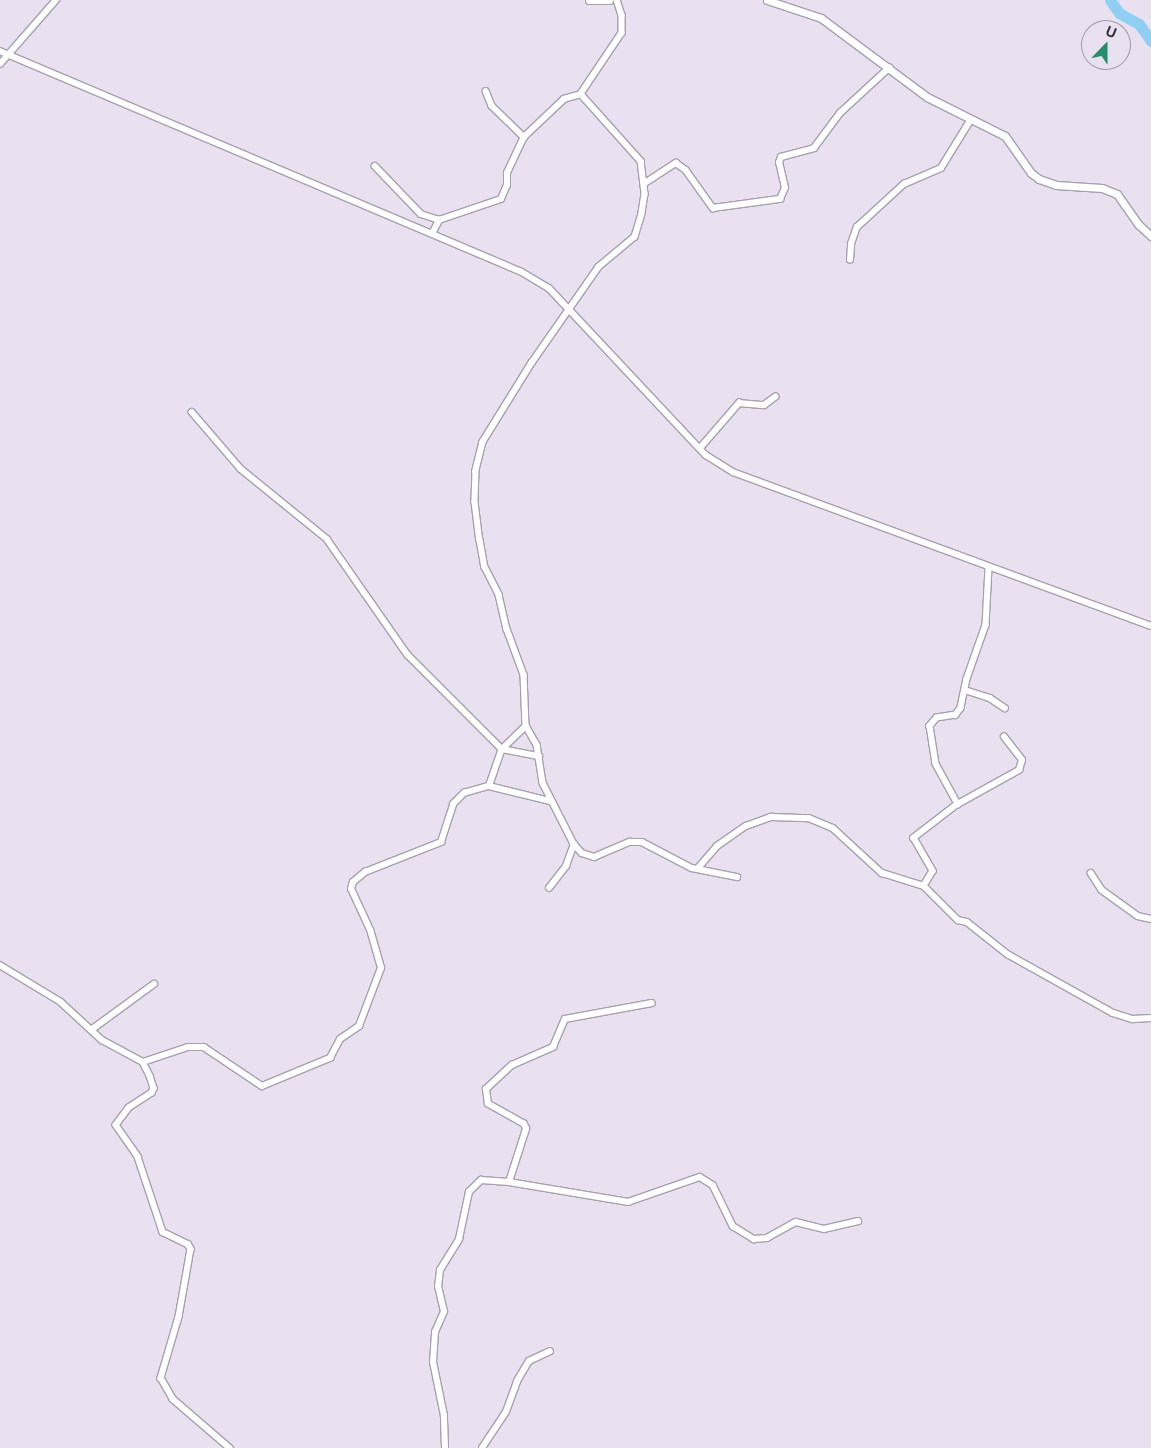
<!DOCTYPE html>
<style>
body{margin:0}
#map{position:relative;width:1151px;height:1448px;overflow:hidden;background:#e9e1ef;font-family:Inter,sans-serif}
div>[style]{position:absolute}
[style*='--x']{left:calc(var(--x)*1px);top:calc(var(--y)*1px);width:calc(var(--w)*1px);rotate:calc(var(--a)*1deg)}
.river>*{height:11px;margin:-5.5px;padding:0 5.5px;transform-origin:5.5px;border-radius:5.5px;background:#90cff4}
.roads{filter:drop-shadow(1px 0 #a8a0ae) drop-shadow(-1px 0 #a8a0ae) drop-shadow(0 1px #a8a0ae) drop-shadow(0 -1px #a8a0ae)}
.minor>*{height:5.5px;margin:-2.75px;padding:0 2.75px;transform-origin:2.75px;border-radius:2.75px;background:#fff}
.tertiary>*{height:7px;margin:-3.5px;padding:0 3.5px;transform-origin:3.5px;border-radius:3.5px;background:#fff}
span{translate:-50% -50%;white-space:nowrap;text-align:center;line-height:1.15;-webkit-text-stroke:5px #e9e1ef;paint-order:stroke}
.north{position:absolute;left:1081px;top:20px;width:50px;height:50px;box-sizing:border-box;background:#e9e1ef;border:1px solid #a19ba6;border-radius:50%;rotate:22deg;font-size:14px;font-weight:700;line-height:20px;text-align:center;color:#363339}
.north::after{content:'';display:block;margin:auto;width:18px;height:22px;background:#258e6b;clip-path:polygon(50% 0,100% 100%,50% 72%,0 100%)}
</style>
<div id="map">
<div class="river">
<div style="--x:1110;--y:0;--w:16;--a:55"></div>
<div style="--x:1119;--y:13;--w:23;--a:29"></div>
<div style="--x:1139;--y:24;--w:21;--a:55"></div>
</div>
<div class="roads">
<div class="minor">
<div style="--x:617;--y:0;--w:16;--a:72"></div>
<div style="--x:622;--y:15;--w:18;--a:90"></div>
<div style="--x:622;--y:33;--w:73;--a:123.9"></div>
<div style="--x:581;--y:94;--w:90;--a:48.2"></div>
<div style="--x:641;--y:161;--w:33;--a:83"></div>
<div style="--x:645;--y:194;--w:20;--a:99"></div>
<div style="--x:642;--y:214;--w:24;--a:107"></div>
<div style="--x:635;--y:237;--w:47;--a:140.2"></div>
<div style="--x:599;--y:267;--w:117;--a:124.9"></div>
<div style="--x:532;--y:363;--w:93;--a:121.8"></div>
<div style="--x:483;--y:442;--w:30;--a:104"></div>
<div style="--x:476;--y:471;--w:31;--a:92"></div>
<div style="--x:475;--y:502;--w:38;--a:83"></div>
<div style="--x:480;--y:540;--w:27;--a:80"></div>
<div style="--x:485;--y:567;--w:31;--a:63"></div>
<div style="--x:499;--y:595;--w:35;--a:77"></div>
<div style="--x:507;--y:629;--w:49;--a:69.7"></div>
<div style="--x:524;--y:675;--w:51;--a:87.8"></div>
<div style="--x:526;--y:726;--w:22;--a:60"></div>
<div style="--x:537;--y:745;--w:38;--a:81"></div>
<div style="--x:543;--y:783;--w:68;--a:63.1"></div>
<div style="--x:574;--y:844;--w:12;--a:48"></div>
<div style="--x:582;--y:853;--w:13;--a:18"></div>
<div style="--x:594;--y:857;--w:39;--a:-23"></div>
<div style="--x:630;--y:842;--w:12;--a:0"></div>
<div style="--x:642;--y:842;--w:56;--a:27.5"></div>
<div style="--x:692;--y:868;--w:46;--a:11.3"></div>
<div style="--x:0;--y:51;--w:567;--a:22.95"></div>
<div style="--x:522;--y:272;--w:31;--a:31"></div>
<div style="--x:549;--y:288;--w:229;--a:46.8"></div>
<div style="--x:706;--y:455;--w:32;--a:32"></div>
<div style="--x:733;--y:472;--w:445;--a:20.2"></div>
<div style="--x:0;--y:64;--w:85;--a:-48.8"></div>
<div style="--x:486;--y:91;--w:16;--a:68"></div>
<div style="--x:492;--y:106;--w:45;--a:44.1"></div>
<div style="--x:375;--y:166;--w:66;--a:46.2"></div>
<div style="--x:421;--y:214;--w:19;--a:18"></div>
<div style="--x:645;--y:183;--w:37;--a:-33"></div>
<div style="--x:676;--y:163;--w:12;--a:35"></div>
<div style="--x:686;--y:170;--w:47;--a:54.6"></div>
<div style="--x:713;--y:208;--w:68;--a:-7.7"></div>
<div style="--x:780;--y:199;--w:12;--a:-66"></div>
<div style="--x:785;--y:188;--w:26;--a:-103"></div>
<div style="--x:779;--y:163;--w:6;--a:-72"></div>
<div style="--x:781;--y:157;--w:34;--a:-15"></div>
<div style="--x:814;--y:148;--w:44;--a:-53.4"></div>
<div style="--x:840;--y:113;--w:67;--a:-42.6"></div>
<div style="--x:432;--y:234;--w:16;--a:-63"></div>
<div style="--x:439;--y:220;--w:65;--a:-18.7"></div>
<div style="--x:501;--y:199;--w:15;--a:-67"></div>
<div style="--x:507;--y:185;--w:12;--a:-90"></div>
<div style="--x:507;--y:173;--w:40;--a:-65"></div>
<div style="--x:524;--y:137;--w:55;--a:-43.5"></div>
<div style="--x:564;--y:99;--w:18;--a:-16"></div>
<div style="--x:850;--y:260;--w:16;--a:-86"></div>
<div style="--x:851;--y:244;--w:18;--a:-71"></div>
<div style="--x:857;--y:227;--w:64;--a:-42.5"></div>
<div style="--x:904;--y:184;--w:40;--a:-23.4"></div>
<div style="--x:941;--y:168;--w:55;--a:-58.3"></div>
<div style="--x:192;--y:412;--w:75;--a:49.3"></div>
<div style="--x:241;--y:469;--w:111;--a:39.1"></div>
<div style="--x:327;--y:539;--w:141;--a:55.1"></div>
<div style="--x:408;--y:655;--w:133;--a:45"></div>
<div style="--x:502;--y:749;--w:38;--a:11"></div>
<div style="--x:700;--y:448;--w:60;--a:-49.1"></div>
<div style="--x:739;--y:403;--w:25;--a:5"></div>
<div style="--x:764;--y:405;--w:14;--a:-36"></div>
<div style="--x:989;--y:568;--w:57;--a:93"></div>
<div style="--x:986;--y:625;--w:57;--a:109.4"></div>
<div style="--x:967;--y:679;--w:30;--a:102"></div>
<div style="--x:961;--y:708;--w:9;--a:126"></div>
<div style="--x:956;--y:715;--w:19;--a:171"></div>
<div style="--x:937;--y:718;--w:11;--a:131"></div>
<div style="--x:930;--y:726;--w:38;--a:81"></div>
<div style="--x:936;--y:764;--w:46;--a:61.2"></div>
<div style="--x:958;--y:804;--w:56;--a:142.3"></div>
<div style="--x:914;--y:838;--w:38;--a:60"></div>
<div style="--x:933;--y:871;--w:17;--a:121"></div>
<div style="--x:924;--y:886;--w:48;--a:45"></div>
<div style="--x:958;--y:920;--w:9;--a:13"></div>
<div style="--x:967;--y:922;--w:53;--a:38.2"></div>
<div style="--x:1009;--y:955;--w:119;--a:29.1"></div>
<div style="--x:1113;--y:1013;--w:21;--a:17"></div>
<div style="--x:1133;--y:1019;--w:18;--a:-3"></div>
<div style="--x:965;--y:690;--w:26;--a:18"></div>
<div style="--x:990;--y:698;--w:18;--a:34"></div>
<div style="--x:489;--y:786;--w:63;--a:13.8"></div>
<div style="--x:958;--y:804;--w:70;--a:-29.1"></div>
<div style="--x:1019;--y:770;--w:10;--a:-73"></div>
<div style="--x:1022;--y:760;--w:29;--a:-128"></div>
<div style="--x:698;--y:868;--w:29;--a:-49"></div>
<div style="--x:717;--y:846;--w:35;--a:-35"></div>
<div style="--x:746;--y:826;--w:27;--a:-20"></div>
<div style="--x:771;--y:817;--w:38;--a:2"></div>
<div style="--x:809;--y:818;--w:26;--a:23"></div>
<div style="--x:833;--y:828;--w:67;--a:42.6"></div>
<div style="--x:882;--y:873;--w:44;--a:17.2"></div>
<div style="--x:1091;--y:873;--w:20;--a:57"></div>
<div style="--x:1102;--y:890;--w:44;--a:35.8"></div>
<div style="--x:1138;--y:916;--w:13;--a:13"></div>
<div style="--x:549;--y:888;--w:28;--a:-52"></div>
<div style="--x:566;--y:866;--w:23;--a:-70"></div>
<div style="--x:0;--y:965;--w:71;--a:31.2"></div>
<div style="--x:61;--y:1002;--w:56;--a:42.8"></div>
<div style="--x:102;--y:1040;--w:47;--a:28.2"></div>
<div style="--x:143;--y:1062;--w:16;--a:63"></div>
<div style="--x:150;--y:1076;--w:13;--a:72"></div>
<div style="--x:154;--y:1088;--w:5;--a:112"></div>
<div style="--x:152;--y:1093;--w:27;--a:147"></div>
<div style="--x:129;--y:1108;--w:21;--a:127"></div>
<div style="--x:116;--y:1125;--w:39;--a:55"></div>
<div style="--x:138;--y:1157;--w:79;--a:71.6"></div>
<div style="--x:163;--y:1232;--w:28;--a:26"></div>
<div style="--x:188;--y:1244;--w:6;--a:59"></div>
<div style="--x:191;--y:1249;--w:69;--a:100"></div>
<div style="--x:179;--y:1317;--w:64;--a:106.4"></div>
<div style="--x:161;--y:1378;--w:24;--a:60"></div>
<div style="--x:173;--y:1399;--w:75;--a:40.7"></div>
<div style="--x:91;--y:1030;--w:78;--a:-36.1"></div>
<div style="--x:143;--y:1062;--w:47;--a:-18.4"></div>
<div style="--x:188;--y:1047;--w:16;--a:0"></div>
<div style="--x:204;--y:1047;--w:70;--a:33.9"></div>
<div style="--x:262;--y:1086;--w:74;--a:-22.4"></div>
<div style="--x:330;--y:1058;--w:21;--a:-62"></div>
<div style="--x:340;--y:1039;--w:23;--a:-34"></div>
<div style="--x:359;--y:1026;--w:62;--a:-69.2"></div>
<div style="--x:381;--y:968;--w:37;--a:-106"></div>
<div style="--x:371;--y:932;--w:47;--a:-114.9"></div>
<div style="--x:351;--y:889;--w:7;--a:-74"></div>
<div style="--x:353;--y:882;--w:16;--a:-40"></div>
<div style="--x:365;--y:872;--w:82;--a:-21.5"></div>
<div style="--x:441;--y:842;--w:40;--a:-72"></div>
<div style="--x:453;--y:804;--w:16;--a:-45"></div>
<div style="--x:464;--y:793;--w:26;--a:-16"></div>
<div style="--x:489;--y:786;--w:39;--a:-71"></div>
<div style="--x:502;--y:749;--w:33;--a:-44"></div>
<div style="--x:509;--y:1182;--w:121;--a:9.5"></div>
<div style="--x:628;--y:1202;--w:76;--a:-19.1"></div>
<div style="--x:700;--y:1177;--w:15;--a:32"></div>
<div style="--x:713;--y:1185;--w:46;--a:64"></div>
<div style="--x:733;--y:1226;--w:25;--a:32"></div>
<div style="--x:754;--y:1239;--w:13;--a:-4"></div>
<div style="--x:767;--y:1238;--w:33;--a:-29"></div>
<div style="--x:796;--y:1222;--w:29;--a:14"></div>
<div style="--x:824;--y:1229;--w:35;--a:-13"></div>
<div style="--x:445;--y:1448;--w:32;--a:-92"></div>
<div style="--x:444;--y:1416;--w:55;--a:-101.5"></div>
<div style="--x:433;--y:1362;--w:30;--a:-86"></div>
<div style="--x:435;--y:1332;--w:22;--a:-66"></div>
<div style="--x:444;--y:1312;--w:26;--a:-103"></div>
<div style="--x:438;--y:1287;--w:17;--a:-83"></div>
<div style="--x:440;--y:1270;--w:36;--a:-58"></div>
<div style="--x:459;--y:1239;--w:48;--a:-78"></div>
<div style="--x:469;--y:1192;--w:17;--a:-45"></div>
<div style="--x:481;--y:1180;--w:28;--a:4"></div>
<div style="--x:509;--y:1182;--w:56;--a:-72.2"></div>
<div style="--x:526;--y:1129;--w:5;--a:-112"></div>
<div style="--x:524;--y:1124;--w:41;--a:-150.9"></div>
<div style="--x:488;--y:1104;--w:15;--a:-98"></div>
<div style="--x:486;--y:1089;--w:35;--a:-43"></div>
<div style="--x:512;--y:1065;--w:45;--a:-23.7"></div>
<div style="--x:553;--y:1047;--w:30;--a:-67"></div>
<div style="--x:565;--y:1019;--w:88;--a:-10.4"></div>
<div style="--x:482;--y:1448;--w:43;--a:-56.3"></div>
<div style="--x:506;--y:1412;--w:33;--a:-70"></div>
<div style="--x:517;--y:1381;--w:23;--a:-59"></div>
<div style="--x:529;--y:1361;--w:23;--a:-25"></div>
</div>
<div class="tertiary">
<div style="--x:589;--y:0;--w:20;--a:0"></div>
<div style="--x:767;--y:0;--w:57;--a:18.4"></div>
<div style="--x:821;--y:18;--w:132;--a:36.7"></div>
<div style="--x:927;--y:97;--w:87;--a:26.6"></div>
<div style="--x:1005;--y:136;--w:45;--a:54.9"></div>
<div style="--x:1031;--y:173;--w:10;--a:37"></div>
<div style="--x:1039;--y:179;--w:18;--a:19"></div>
<div style="--x:1056;--y:185;--w:46;--a:3.7"></div>
<div style="--x:1102;--y:188;--w:16;--a:22"></div>
<div style="--x:1117;--y:194;--w:37;--a:55"></div>
<div style="--x:1138;--y:224;--w:18;--a:43"></div>
</div>
</div>
<div class="north">U</div>
</div>
